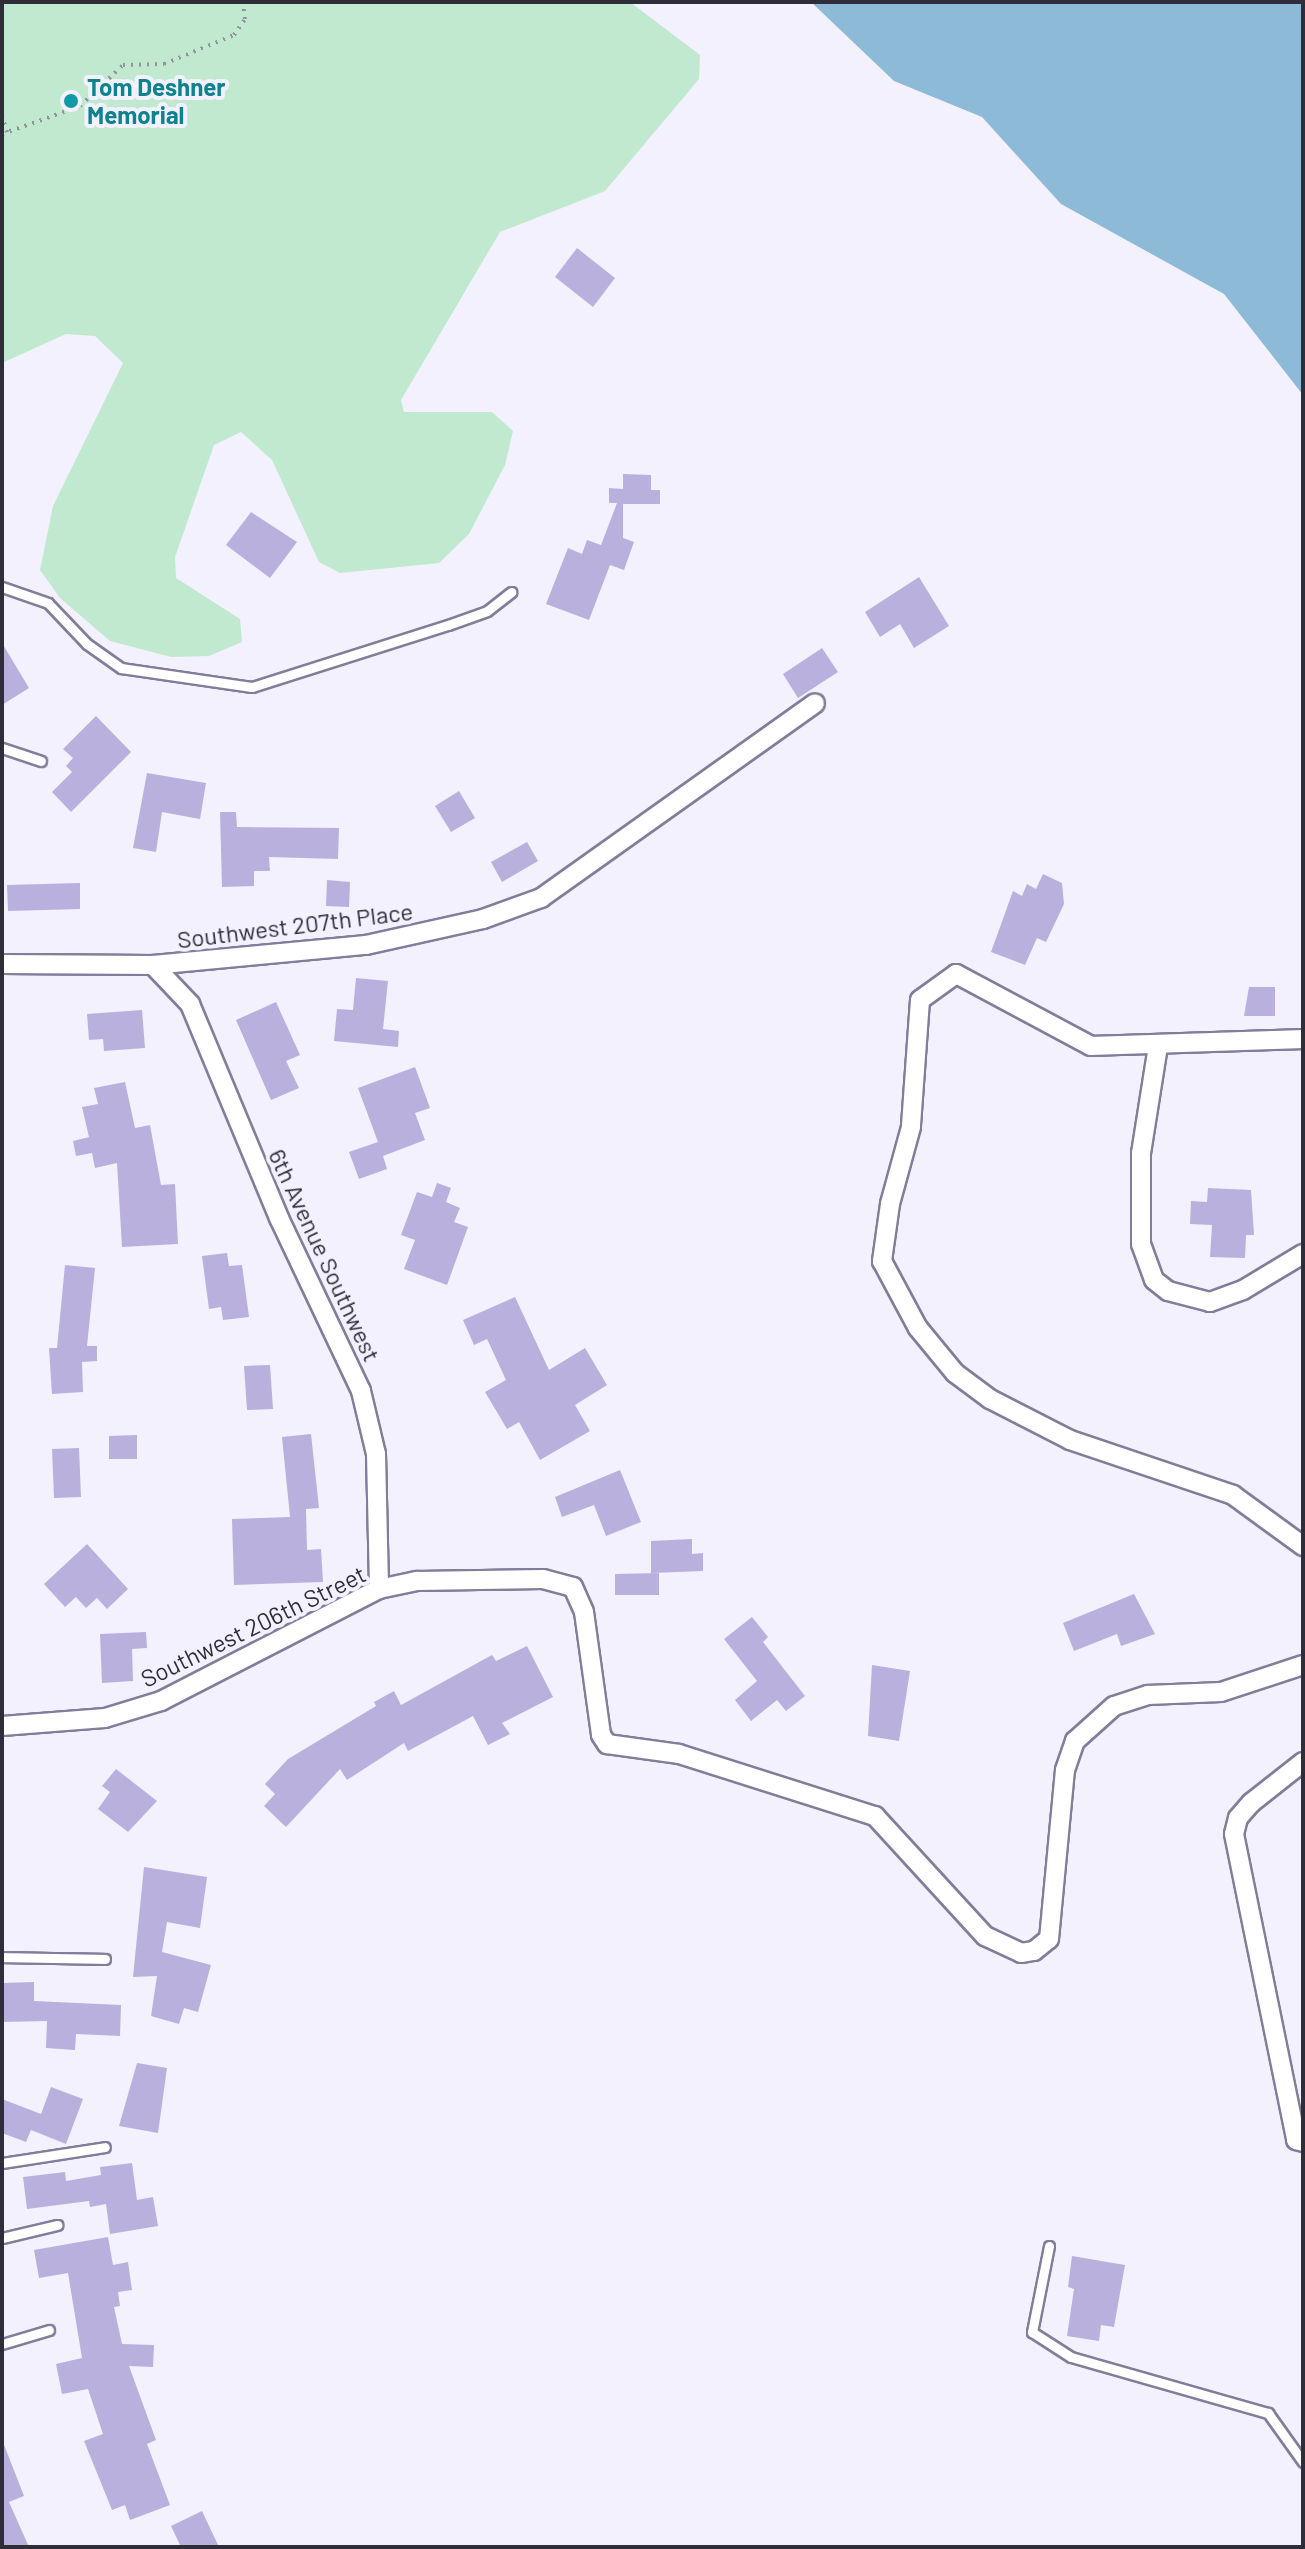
<!DOCTYPE html>
<style>
body{margin:0}
#map{position:relative;width:1305px;height:2549px;overflow:hidden;background:#f3f1fd;font-family:Barlow,sans-serif}
div>[style]{position:absolute}
[style*='--x']{left:calc(var(--x)*1px);top:calc(var(--y)*1px);width:calc(var(--w)*1px);rotate:calc(var(--a)*1deg)}
.green>*{inset:0;background:#c0e9d0}
.water>*{inset:0;background:#8dbad7}
.building>*{inset:0;background:#b9b0dd}
.path>*{height:4px;margin-top:-2px;transform-origin:0;background:repeating-linear-gradient(90deg,#94929e 0 2px,transparent 0 8px)}
.roads{filter:drop-shadow(2px 0 #827d9a) drop-shadow(-2px 0 #827d9a) drop-shadow(0 2px #827d9a) drop-shadow(0 -2px #827d9a)}
.lane>*{height:9px;margin:-4.5px;padding:0 4.5px;transform-origin:4.5px;border-radius:4.5px;background:#fff}
.street>*{height:18px;margin:-9px;padding:0 9px;transform-origin:9px;border-radius:9px;background:#fff}
.dots>*{width:22px;height:22px;translate:-50% -50%;box-sizing:border-box;border:4px solid #f3f1fd;border-radius:50%}
span{translate:-50% -50%;white-space:nowrap;text-align:center;line-height:1.15;-webkit-text-stroke:8px #f3f1fd;paint-order:stroke}
.culture-label{font-size:24px;color:#0d838f;font-weight:700}
.left{translate:0 -50%;text-align:left}
.street-label{font-size:24px;color:#2f2d39}
.frame{position:absolute;inset:0;border:4px solid #2f2d39;pointer-events:none}
</style>
<div id="map">
<div class="green">
<div style="clip-path:polygon(2px 2px,630px 2px,700px 55px,699px 79px,605px 191px,500px 232px,401px 400px,404px 412px,492px 412px,513px 431px,505px 465px,469px 534px,439px 563px,340px 573px,319px 562px,272px 460px,241px 432px,214px 445px,175px 557px,176px 578px,240px 619px,242px 642px,209px 656px,171px 657px,110px 641px,60px 598px,40px 570px,53px 506px,123px 363px,95px 336px,66px 334px,2px 363px)"></div>
</div>
<div class="water">
<div style="clip-path:polygon(811px 2px,1303px 2px,1303px 395px,1224px 294px,1061px 204px,982px 117px,894px 81px)"></div>
</div>
<div class="building">
<div style="clip-path:polygon(577px 248px,615px 278px,593px 307px,555px 277px)"></div>
<div style="clip-path:polygon(623px 474px,651px 475px,651px 490px,660px 490px,660px 504px,623px 504px,623px 538px,634px 542px,624px 570px,610px 565px,589px 620px,546px 604px,568px 548px,582px 554px,587px 540px,601px 545px,617px 503px,609px 503px,609px 488px,623px 489px)"></div>
<div style="clip-path:polygon(251px 512px,297px 542px,270px 578px,226px 545px)"></div>
<div style="clip-path:polygon(919px 577px,949px 626px,914px 648px,900px 624px,880px 637px,865px 612px)"></div>
<div style="clip-path:polygon(2px 643px,29px 688px,2px 705px)"></div>
<div style="clip-path:polygon(822px 648px,838px 672px,798px 698px,783px 674px)"></div>
<div style="clip-path:polygon(96px 716px,131px 752px,71px 812px,52px 792px,72px 772px,66px 766px,73px 758px,63px 749px)"></div>
<div style="clip-path:polygon(147px 773px,206px 783px,200px 819px,162px 812px,156px 852px,133px 848px)"></div>
<div style="clip-path:polygon(459px 791px,475px 818px,451px 832px,435px 806px)"></div>
<div style="clip-path:polygon(220px 812px,236px 812px,237px 827px,339px 828px,338px 859px,269px 857px,270px 871px,254px 871px,254px 886px,222px 887px)"></div>
<div style="clip-path:polygon(527px 842px,538px 861px,502px 882px,491px 862px)"></div>
<div style="clip-path:polygon(1043px 874px,1062px 883px,1064px 904px,1046px 942px,1037px 938px,1025px 965px,991px 952px,1013px 891px,1022px 896px,1027px 884px,1036px 889px)"></div>
<div style="clip-path:polygon(327px 880px,350px 882px,349px 907px,326px 906px)"></div>
<div style="clip-path:polygon(80px 883px,80px 909px,8px 911px,7px 885px)"></div>
<div style="clip-path:polygon(356px 978px,388px 981px,383px 1029px,399px 1031px,398px 1047px,334px 1041px,337px 1009px,353px 1010px)"></div>
<div style="clip-path:polygon(1249px 987px,1275px 987px,1275px 1016px,1244px 1016px)"></div>
<div style="clip-path:polygon(276px 1002px,300px 1055px,286px 1061px,299px 1088px,271px 1100px,236px 1020px)"></div>
<div style="clip-path:polygon(142px 1010px,145px 1048px,104px 1051px,103px 1039px,89px 1040px,87px 1014px)"></div>
<div style="clip-path:polygon(415px 1067px,430px 1108px,415px 1113px,425px 1140px,383px 1156px,387px 1169px,359px 1179px,349px 1152px,378px 1142px,358px 1088px)"></div>
<div style="clip-path:polygon(125px 1082px,135px 1128px,150px 1125px,161px 1185px,175px 1184px,178px 1244px,122px 1247px,117px 1163px,95px 1168px,92px 1153px,76px 1156px,73px 1141px,89px 1137px,82px 1107px,98px 1104px,94px 1088px)"></div>
<div style="clip-path:polygon(437px 1183px,451px 1188px,446px 1202px,460px 1208px,454px 1222px,468px 1227px,447px 1285px,404px 1269px,415px 1240px,401px 1235px,417px 1192px,432px 1197px)"></div>
<div style="clip-path:polygon(1208px 1188px,1251px 1190px,1254px 1235px,1246px 1235px,1245px 1258px,1210px 1257px,1212px 1225px,1190px 1224px,1191px 1201px,1207px 1202px)"></div>
<div style="clip-path:polygon(227px 1253px,229px 1266px,242px 1265px,249px 1317px,223px 1320px,221px 1307px,209px 1309px,202px 1256px)"></div>
<div style="clip-path:polygon(65px 1265px,95px 1268px,87px 1346px,97px 1346px,97px 1361px,82px 1362px,83px 1392px,52px 1394px,49px 1348px,57px 1348px)"></div>
<div style="clip-path:polygon(515px 1297px,549px 1370px,585px 1348px,607px 1385px,575px 1405px,590px 1431px,540px 1460px,519px 1422px,507px 1429px,485px 1392px,506px 1380px,487px 1339px,474px 1345px,463px 1320px)"></div>
<div style="clip-path:polygon(270px 1365px,273px 1409px,247px 1410px,244px 1366px)"></div>
<div style="clip-path:polygon(311px 1434px,319px 1508px,306px 1509px,307px 1550px,321px 1549px,323px 1582px,234px 1585px,232px 1519px,290px 1517px,282px 1437px)"></div>
<div style="clip-path:polygon(137px 1435px,137px 1459px,109px 1459px,109px 1436px)"></div>
<div style="clip-path:polygon(79px 1448px,81px 1497px,54px 1498px,52px 1449px)"></div>
<div style="clip-path:polygon(620px 1470px,641px 1522px,606px 1536px,594px 1505px,562px 1517px,555px 1497px)"></div>
<div style="clip-path:polygon(692px 1539px,692px 1554px,703px 1553px,703px 1571px,651px 1573px,651px 1541px)"></div>
<div style="clip-path:polygon(87px 1544px,128px 1589px,107px 1609px,97px 1598px,86px 1608px,76px 1597px,65px 1607px,44px 1584px)"></div>
<div style="clip-path:polygon(659px 1573px,659px 1595px,615px 1595px,615px 1574px)"></div>
<div style="clip-path:polygon(1134px 1594px,1155px 1634px,1121px 1646px,1117px 1634px,1074px 1651px,1063px 1623px)"></div>
<div style="clip-path:polygon(752px 1617px,768px 1637px,763px 1642px,805px 1696px,786px 1711px,777px 1700px,751px 1721px,735px 1700px,757px 1681px,724px 1639px)"></div>
<div style="clip-path:polygon(146px 1632px,147px 1648px,132px 1649px,133px 1681px,102px 1683px,100px 1634px)"></div>
<div style="clip-path:polygon(527px 1646px,553px 1697px,502px 1723px,510px 1734px,488px 1745px,473px 1716px,408px 1751px,404px 1743px,347px 1780px,340px 1769px,286px 1827px,264px 1806px,275px 1794px,265px 1784px,288px 1759px,376px 1706px,374px 1702px,394px 1691px,401px 1705px,492px 1655px,496px 1661px)"></div>
<div style="clip-path:polygon(872px 1665px,910px 1671px,899px 1741px,868px 1736px)"></div>
<div style="clip-path:polygon(116px 1769px,157px 1801px,128px 1832px,98px 1809px,110px 1792px,102px 1786px)"></div>
<div style="clip-path:polygon(144px 1867px,207px 1877px,200px 1928px,167px 1922px,162px 1952px,211px 1965px,198px 2012px,184px 2008px,179px 2024px,151px 2016px,157px 1976px,133px 1977px)"></div>
<div style="clip-path:polygon(34px 1982px,34px 2001px,121px 2005px,120px 2036px,76px 2034px,75px 2050px,46px 2048px,47px 2021px,2px 2022px,2px 1983px)"></div>
<div style="clip-path:polygon(137px 2063px,167px 2068px,158px 2133px,119px 2126px)"></div>
<div style="clip-path:polygon(51px 2087px,83px 2099px,66px 2144px,31px 2130px,26px 2142px,2px 2133px,2px 2099px,41px 2114px)"></div>
<div style="clip-path:polygon(132px 2163px,137px 2200px,153px 2197px,158px 2226px,110px 2234px,106px 2204px,90px 2207px,89px 2201px,27px 2209px,23px 2177px,65px 2172px,66px 2181px,101px 2175px,100px 2167px)"></div>
<div style="clip-path:polygon(108px 2237px,113px 2265px,128px 2262px,132px 2290px,118px 2292px,120px 2306px,114px 2307px,122px 2344px,154px 2345px,153px 2367px,129px 2366px,156px 2440px,147px 2444px,170px 2505px,130px 2520px,125px 2505px,112px 2510px,84px 2441px,103px 2434px,88px 2389px,62px 2394px,56px 2364px,82px 2358px,68px 2273px,39px 2278px,34px 2250px)"></div>
<div style="clip-path:polygon(1072px 2256px,1125px 2265px,1114px 2327px,1101px 2325px,1099px 2341px,1067px 2336px,1074px 2289px,1068px 2287px)"></div>
<div style="clip-path:polygon(3px 2442px,24px 2496px,9px 2502px,29px 2547px,2px 2547px)"></div>
<div style="clip-path:polygon(202px 2511px,219px 2547px,181px 2547px,171px 2526px)"></div>
</div>
<div class="path">
<div style="--x:2;--y:115;--w:18;--a:74"></div>
<div style="--x:2;--y:134;--w:83;--a:-19.7"></div>
<div style="--x:80;--y:106;--w:59;--a:-43.6"></div>
<div style="--x:123;--y:65;--w:41;--a:-1.4"></div>
<div style="--x:164;--y:64;--w:76;--a:-22.5"></div>
<div style="--x:234;--y:35;--w:19;--a:-55"></div>
<div style="--x:245;--y:19;--w:17;--a:-97"></div>
</div>
<div class="roads">
<div class="lane">
<div style="--x:2;--y:587;--w:49;--a:19.2"></div>
<div style="--x:48;--y:603;--w:57;--a:46.4"></div>
<div style="--x:87;--y:644;--w:42;--a:35.2"></div>
<div style="--x:121;--y:668;--w:132;--a:8.3"></div>
<div style="--x:252;--y:687;--w:206;--a:-17.6"></div>
<div style="--x:448;--y:625;--w:41;--a:-19.7"></div>
<div style="--x:487;--y:611;--w:31;--a:-38"></div>
<div style="--x:2;--y:748;--w:41;--a:18.4"></div>
<div style="--x:2;--y:1957;--w:103;--a:1.1"></div>
<div style="--x:2;--y:2163;--w:104;--a:-8.8"></div>
<div style="--x:2;--y:2238;--w:57;--a:-13.3"></div>
<div style="--x:1049;--y:2246;--w:88;--a:101.2"></div>
<div style="--x:1032;--y:2332;--w:46;--a:32.7"></div>
<div style="--x:1071;--y:2357;--w:205;--a:15.9"></div>
<div style="--x:1268;--y:2413;--w:60;--a:54.5"></div>
<div style="--x:2;--y:2344;--w:49;--a:-16.6"></div>
</div>
<div class="street">
<div style="--x:2;--y:964;--w:151;--a:0.4"></div>
<div style="--x:153;--y:965;--w:214;--a:-5.4"></div>
<div style="--x:366;--y:945;--w:120;--a:-12.5"></div>
<div style="--x:483;--y:919;--w:62;--a:-19.9"></div>
<div style="--x:541;--y:898;--w:336;--a:-35.4"></div>
<div style="--x:153;--y:965;--w:54;--a:46.5"></div>
<div style="--x:190;--y:1004;--w:232;--a:67.4"></div>
<div style="--x:279;--y:1218;--w:191;--a:64.6"></div>
<div style="--x:361;--y:1391;--w:65;--a:76.6"></div>
<div style="--x:376;--y:1454;--w:135;--a:88.7"></div>
<div style="--x:1303;--y:1039;--w:212;--a:178.1"></div>
<div style="--x:1091;--y:1046;--w:153;--a:-151.9"></div>
<div style="--x:956;--y:974;--w:44;--a:144.2"></div>
<div style="--x:920;--y:1000;--w:127;--a:94.1"></div>
<div style="--x:911;--y:1127;--w:80;--a:105.3"></div>
<div style="--x:890;--y:1204;--w:58;--a:98"></div>
<div style="--x:882;--y:1261;--w:76;--a:61.8"></div>
<div style="--x:918;--y:1328;--w:58;--a:50.6"></div>
<div style="--x:955;--y:1373;--w:44;--a:36.6"></div>
<div style="--x:990;--y:1399;--w:90;--a:27.1"></div>
<div style="--x:1070;--y:1440;--w:172;--a:18.6"></div>
<div style="--x:1233;--y:1495;--w:87;--a:36.1"></div>
<div style="--x:1158;--y:1046;--w:108;--a:99"></div>
<div style="--x:1141;--y:1153;--w:91;--a:90"></div>
<div style="--x:1141;--y:1244;--w:38;--a:70"></div>
<div style="--x:1154;--y:1280;--w:18;--a:38"></div>
<div style="--x:1168;--y:1291;--w:43;--a:14.7"></div>
<div style="--x:1210;--y:1302;--w:35;--a:-20"></div>
<div style="--x:1243;--y:1290;--w:70;--a:-31"></div>
<div style="--x:2;--y:1726;--w:103;--a:-4.4"></div>
<div style="--x:105;--y:1718;--w:59;--a:-16.9"></div>
<div style="--x:161;--y:1701;--w:245;--a:-27.2"></div>
<div style="--x:379;--y:1589;--w:39;--a:-12"></div>
<div style="--x:417;--y:1581;--w:126;--a:-0.9"></div>
<div style="--x:543;--y:1579;--w:31;--a:15"></div>
<div style="--x:573;--y:1587;--w:27;--a:66"></div>
<div style="--x:584;--y:1612;--w:124;--a:82.1"></div>
<div style="--x:601;--y:1735;--w:11;--a:56"></div>
<div style="--x:607;--y:1744;--w:73;--a:7.9"></div>
<div style="--x:679;--y:1754;--w:206;--a:17.6"></div>
<div style="--x:875;--y:1816;--w:163;--a:47.5"></div>
<div style="--x:985;--y:1936;--w:40;--a:25"></div>
<div style="--x:1021;--y:1953;--w:13;--a:-9"></div>
<div style="--x:1034;--y:1951;--w:19;--a:-39"></div>
<div style="--x:1049;--y:1939;--w:170;--a:-84.6"></div>
<div style="--x:1065;--y:1770;--w:31;--a:-71"></div>
<div style="--x:1075;--y:1741;--w:52;--a:-41.9"></div>
<div style="--x:1114;--y:1706;--w:36;--a:-18"></div>
<div style="--x:1148;--y:1695;--w:73;--a:-2.4"></div>
<div style="--x:1221;--y:1692;--w:86;--a:-18.2"></div>
<div style="--x:1303;--y:1762;--w:66;--a:141.7"></div>
<div style="--x:1251;--y:1803;--w:20;--a:131"></div>
<div style="--x:1238;--y:1818;--w:16;--a:104"></div>
<div style="--x:1234;--y:1834;--w:312;--a:78.5"></div>
<div style="--x:1296;--y:2140;--w:7;--a:16"></div>
</div>
</div>
<div class="dots">
<div style="left:71px;top:101px;background:#0f9aa8"></div>
</div>
<div class="culture-label">
<span class="left" style="left:87px;top:101px">Tom Deshner<br>Memorial</span>
</div>
<div class="street-label">
<span style="left:295px;top:925px;rotate:-7deg">Southwest 207th Place</span>
<span style="left:325px;top:1255px;rotate:65deg">6th Avenue Southwest</span>
<span style="left:253px;top:1626px;rotate:-26deg">Southwest 206th Street</span>
</div>
<div class="frame"></div>
</div>
